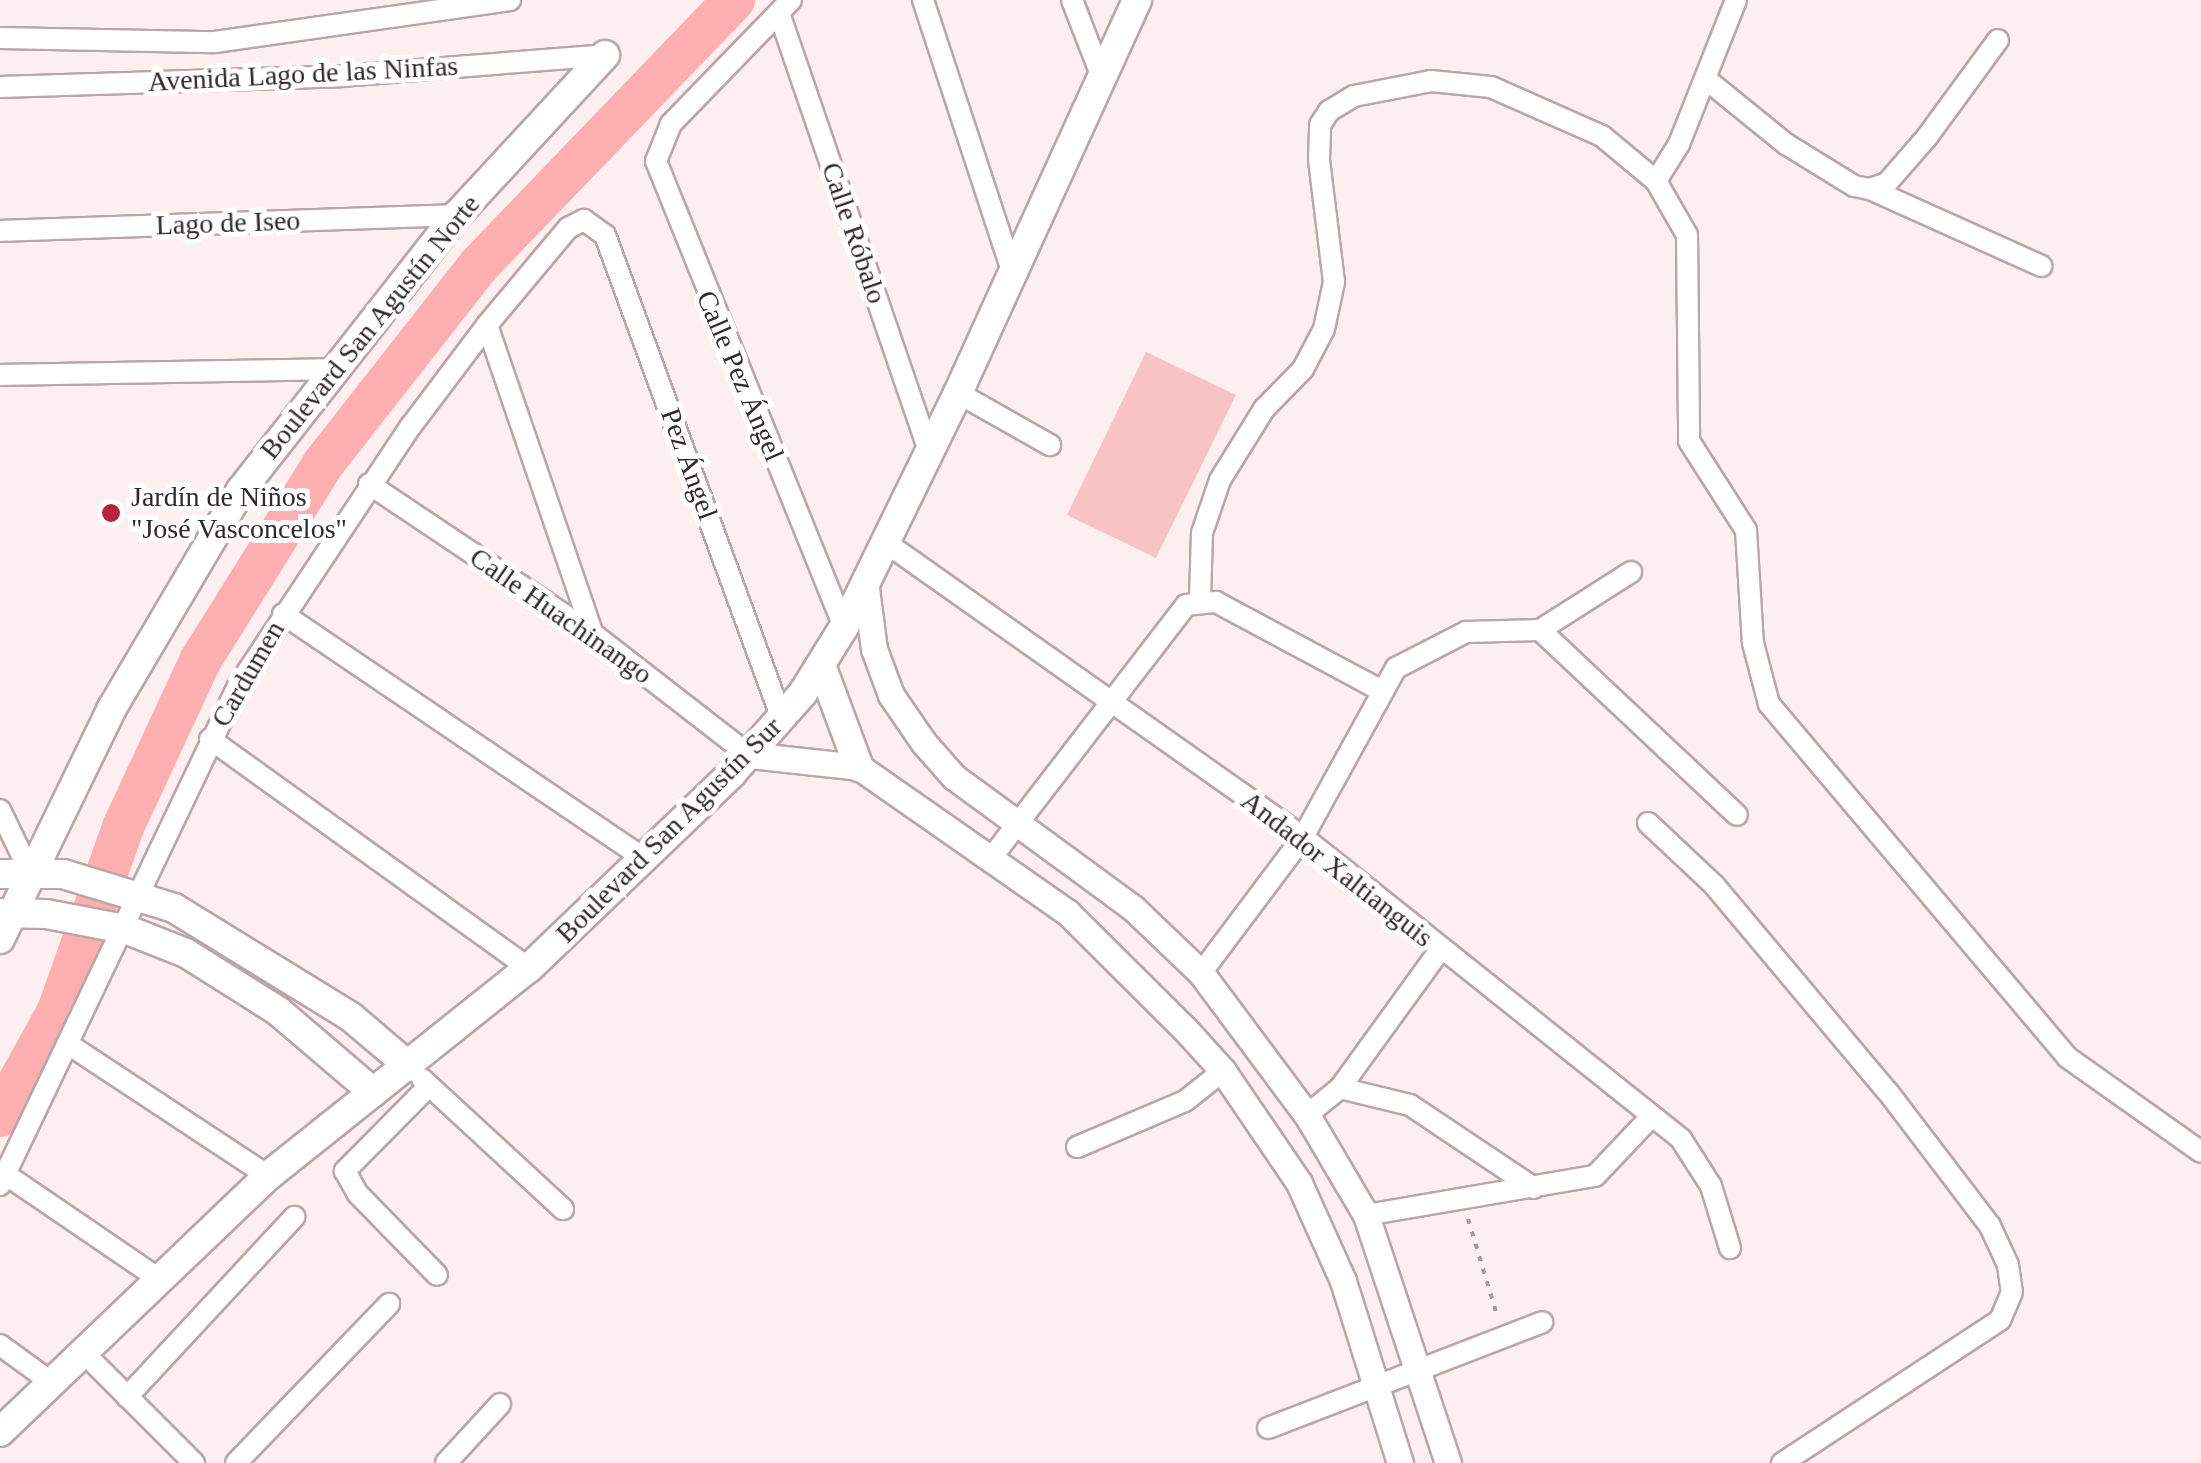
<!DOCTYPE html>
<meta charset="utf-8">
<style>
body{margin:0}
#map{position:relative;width:2201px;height:1463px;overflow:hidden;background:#fdeff0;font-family:"Times New Roman",serif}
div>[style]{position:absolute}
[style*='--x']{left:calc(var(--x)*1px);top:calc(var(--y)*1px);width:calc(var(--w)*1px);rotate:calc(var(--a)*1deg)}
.green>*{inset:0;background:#f7c3c5}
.river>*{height:42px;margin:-21px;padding:0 21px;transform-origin:21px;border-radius:21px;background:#fdaeb1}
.path>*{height:4px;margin-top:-2px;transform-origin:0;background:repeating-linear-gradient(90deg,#a5999a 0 5px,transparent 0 13px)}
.roads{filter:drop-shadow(2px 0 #baa6a7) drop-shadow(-2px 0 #baa6a7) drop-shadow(0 2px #baa6a7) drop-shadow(0 -2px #baa6a7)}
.minor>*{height:20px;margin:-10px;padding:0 10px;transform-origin:10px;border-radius:10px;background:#fff}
.tertiary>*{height:25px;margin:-12.5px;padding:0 12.5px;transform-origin:12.5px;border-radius:12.5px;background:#fff}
.secondary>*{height:28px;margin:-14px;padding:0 14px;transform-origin:14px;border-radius:14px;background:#fff}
.dots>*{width:28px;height:28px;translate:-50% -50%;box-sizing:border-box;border:5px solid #fff;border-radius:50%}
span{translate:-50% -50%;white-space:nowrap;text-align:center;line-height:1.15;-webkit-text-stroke:10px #fff;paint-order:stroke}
.street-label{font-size:28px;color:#302829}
.poi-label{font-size:28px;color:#302829}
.left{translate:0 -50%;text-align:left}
</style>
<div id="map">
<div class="green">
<div style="clip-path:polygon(1146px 352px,1236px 395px,1156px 558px,1067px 515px)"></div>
</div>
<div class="river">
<div style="--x:0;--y:1116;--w:120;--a:-61.1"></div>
<div style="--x:58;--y:1011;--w:197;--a:-70.5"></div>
<div style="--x:124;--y:825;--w:181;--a:-65.1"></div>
<div style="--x:200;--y:661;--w:232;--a:-58"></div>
<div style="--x:323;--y:464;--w:253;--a:-51.9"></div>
<div style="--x:479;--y:265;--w:368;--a:-46.1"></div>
</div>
<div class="path">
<div style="--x:1468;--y:1219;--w:100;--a:73.2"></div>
</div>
<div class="roads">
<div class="minor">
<div style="--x:791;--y:0;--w:173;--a:134.1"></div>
<div style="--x:671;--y:124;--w:40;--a:112"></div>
<div style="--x:656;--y:161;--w:502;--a:68.03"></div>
<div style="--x:923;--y:0;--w:287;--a:71.8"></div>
<div style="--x:1072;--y:0;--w:86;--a:68.8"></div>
<div style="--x:779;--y:13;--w:464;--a:71.1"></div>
<div style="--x:0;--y:38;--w:215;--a:1.1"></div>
<div style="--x:215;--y:42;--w:298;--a:-8.1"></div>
<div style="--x:1707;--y:80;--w:102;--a:39"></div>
<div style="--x:1786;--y:144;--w:80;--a:31.7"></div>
<div style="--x:1854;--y:186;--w:16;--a:11"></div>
<div style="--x:1870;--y:189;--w:18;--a:-19"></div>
<div style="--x:1887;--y:183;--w:61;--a:-49"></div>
<div style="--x:1927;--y:137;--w:120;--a:-53.8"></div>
<div style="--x:0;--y:87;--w:341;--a:-1.8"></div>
<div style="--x:341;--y:76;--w:265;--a:-4.5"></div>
<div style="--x:1656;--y:181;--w:44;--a:-58.1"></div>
<div style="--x:1679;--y:144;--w:155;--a:-68.4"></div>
<div style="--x:1870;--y:189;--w:188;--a:24.2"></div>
<div style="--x:0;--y:231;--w:457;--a:-2"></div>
<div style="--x:487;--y:325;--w:327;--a:71.1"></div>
<div style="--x:0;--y:375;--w:333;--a:-1"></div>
<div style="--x:958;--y:393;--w:106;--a:29.5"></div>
<div style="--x:369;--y:484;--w:270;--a:33.8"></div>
<div style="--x:593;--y:634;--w:197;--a:37.8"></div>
<div style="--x:885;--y:542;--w:512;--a:35.21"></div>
<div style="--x:1303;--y:837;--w:484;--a:38.6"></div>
<div style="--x:1681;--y:1139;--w:56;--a:57.4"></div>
<div style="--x:1711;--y:1186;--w:65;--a:73"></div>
<div style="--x:1200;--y:600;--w:67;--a:-88.3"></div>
<div style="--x:1202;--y:533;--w:56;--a:-71.2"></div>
<div style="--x:1220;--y:480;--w:84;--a:-58.2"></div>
<div style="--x:1264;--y:409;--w:56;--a:-45.7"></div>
<div style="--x:1303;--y:369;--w:45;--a:-62.3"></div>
<div style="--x:1324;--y:329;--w:48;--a:-78"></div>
<div style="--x:1334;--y:282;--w:124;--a:-97"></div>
<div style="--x:1319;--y:159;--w:34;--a:-88"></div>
<div style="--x:1320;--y:125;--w:17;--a:-57"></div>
<div style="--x:1329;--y:111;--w:29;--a:-31"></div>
<div style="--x:1354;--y:96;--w:78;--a:-11"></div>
<div style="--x:1431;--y:81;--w:60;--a:5.7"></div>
<div style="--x:1491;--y:87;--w:121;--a:23.8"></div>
<div style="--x:1602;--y:136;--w:70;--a:39.8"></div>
<div style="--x:1656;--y:181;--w:62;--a:60.1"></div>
<div style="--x:1687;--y:235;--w:206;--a:89.4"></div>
<div style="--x:1689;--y:441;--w:106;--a:57.4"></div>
<div style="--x:1746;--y:530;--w:113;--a:86.5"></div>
<div style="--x:1753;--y:643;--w:63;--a:75.3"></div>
<div style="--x:1769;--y:704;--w:462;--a:49.8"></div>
<div style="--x:2067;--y:1057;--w:164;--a:35.3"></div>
<div style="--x:283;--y:614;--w:437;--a:34.1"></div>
<div style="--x:1540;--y:630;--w:108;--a:-32.5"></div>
<div style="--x:210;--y:739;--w:393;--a:35.7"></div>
<div style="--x:0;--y:810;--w:69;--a:64.2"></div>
<div style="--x:1648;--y:823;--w:91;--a:43.2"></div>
<div style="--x:1714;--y:885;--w:270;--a:50"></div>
<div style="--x:1888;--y:1092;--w:168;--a:52.7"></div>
<div style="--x:1990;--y:1226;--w:43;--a:65.2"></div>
<div style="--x:2008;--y:1265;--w:27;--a:82"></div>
<div style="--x:2012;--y:1292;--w:30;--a:113"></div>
<div style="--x:2000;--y:1320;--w:261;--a:146.7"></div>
<div style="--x:992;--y:857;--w:318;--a:-52.4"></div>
<div style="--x:1186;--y:605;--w:30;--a:-6"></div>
<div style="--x:1216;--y:602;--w:188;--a:28.2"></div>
<div style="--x:1201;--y:973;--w:170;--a:-53.1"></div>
<div style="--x:1303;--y:837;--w:193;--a:-61.2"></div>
<div style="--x:1396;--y:668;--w:79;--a:-27.2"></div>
<div style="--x:1466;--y:632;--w:74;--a:-1.5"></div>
<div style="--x:1540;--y:630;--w:270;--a:43.2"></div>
<div style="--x:68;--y:1044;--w:240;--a:33.4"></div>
<div style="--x:422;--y:1079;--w:192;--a:42.7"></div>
<div style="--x:429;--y:1086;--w:120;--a:134.7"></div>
<div style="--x:345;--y:1171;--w:26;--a:61"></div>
<div style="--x:358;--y:1194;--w:113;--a:45.7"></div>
<div style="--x:1340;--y:1088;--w:72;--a:13.7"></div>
<div style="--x:1410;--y:1105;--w:149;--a:33.8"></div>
<div style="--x:1307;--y:1115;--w:43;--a:-39.3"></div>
<div style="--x:1340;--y:1088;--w:170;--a:-54.1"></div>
<div style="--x:1077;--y:1147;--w:117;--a:-23.1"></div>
<div style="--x:1185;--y:1101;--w:48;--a:-38.3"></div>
<div style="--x:5;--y:1174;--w:190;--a:34.3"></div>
<div style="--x:0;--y:1185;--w:553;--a:-64.5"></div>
<div style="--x:238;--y:686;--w:312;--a:-56.4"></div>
<div style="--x:411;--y:426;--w:126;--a:-53"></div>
<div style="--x:487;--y:325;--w:126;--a:-50.1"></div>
<div style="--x:568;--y:228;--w:18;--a:-27"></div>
<div style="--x:584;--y:220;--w:26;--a:36"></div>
<div style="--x:605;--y:235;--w:515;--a:69.91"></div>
<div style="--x:1366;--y:1215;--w:232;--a:-9.7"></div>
<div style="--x:1595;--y:1176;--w:80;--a:-46.5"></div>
<div style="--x:0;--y:1345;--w:63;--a:36"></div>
<div style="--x:83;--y:1352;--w:157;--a:45"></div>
<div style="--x:127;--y:1397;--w:246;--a:-47.1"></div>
<div style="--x:1268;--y:1428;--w:294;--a:-21.1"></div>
<div style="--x:236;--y:1463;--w:221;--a:-46.1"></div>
<div style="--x:446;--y:1463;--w:80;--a:-47.5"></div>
</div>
<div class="tertiary">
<div style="--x:865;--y:581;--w:69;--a:82.5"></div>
<div style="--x:874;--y:649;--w:49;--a:69.7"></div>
<div style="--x:891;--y:695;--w:58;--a:55.5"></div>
<div style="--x:924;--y:743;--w:45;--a:48.6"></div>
<div style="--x:954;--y:777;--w:222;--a:36.2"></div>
<div style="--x:1133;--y:908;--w:94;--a:43.7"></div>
<div style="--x:1201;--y:973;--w:177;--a:53.3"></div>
<div style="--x:1307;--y:1115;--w:116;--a:59.5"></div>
<div style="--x:1366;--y:1215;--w:261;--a:71.7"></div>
<div style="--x:749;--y:755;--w:111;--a:6.2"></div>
<div style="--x:859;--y:767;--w:254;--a:34.9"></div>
<div style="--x:1067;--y:912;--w:165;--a:44.8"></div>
<div style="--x:1184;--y:1028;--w:58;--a:47.8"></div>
<div style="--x:1223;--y:1071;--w:135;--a:55.8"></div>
<div style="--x:1299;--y:1183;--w:107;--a:65.8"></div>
<div style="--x:1343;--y:1281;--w:191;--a:72.6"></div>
</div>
<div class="secondary">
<div style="--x:821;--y:665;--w:109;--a:69.6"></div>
<div style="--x:0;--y:874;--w:63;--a:0"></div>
<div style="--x:63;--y:874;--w:116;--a:17"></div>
<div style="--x:174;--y:908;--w:208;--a:31.6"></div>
<div style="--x:351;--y:1017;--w:77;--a:40.3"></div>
<div style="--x:0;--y:913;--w:46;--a:1.2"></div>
<div style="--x:46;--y:914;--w:80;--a:10.8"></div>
<div style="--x:125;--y:929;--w:66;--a:21.5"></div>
<div style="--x:186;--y:953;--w:109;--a:32.2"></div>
<div style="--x:278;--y:1011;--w:125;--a:40.5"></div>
<div style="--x:0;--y:939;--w:257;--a:-64.1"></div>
<div style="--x:112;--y:708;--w:253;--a:-59.4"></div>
<div style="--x:241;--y:490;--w:350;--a:-51.9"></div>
<div style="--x:457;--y:215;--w:218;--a:-47.2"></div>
<div style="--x:0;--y:1432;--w:371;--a:-43.7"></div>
<div style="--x:268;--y:1176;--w:334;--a:-38.6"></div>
<div style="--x:529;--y:968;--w:281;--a:-43.8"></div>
<div style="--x:732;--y:773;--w:107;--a:-48.4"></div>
<div style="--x:803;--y:693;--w:78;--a:-58.2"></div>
<div style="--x:844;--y:627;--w:260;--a:-64"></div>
<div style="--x:958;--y:393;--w:432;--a:-65.5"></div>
</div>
</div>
<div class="dots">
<div style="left:111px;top:513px;background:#b62441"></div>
</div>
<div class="street-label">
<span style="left:303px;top:74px;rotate:-3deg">Avenida Lago de las Ninfas</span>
<span style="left:228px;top:223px;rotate:-2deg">Lago de Iseo</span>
<span style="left:854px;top:233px;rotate:71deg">Calle Róbalo</span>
<span style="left:370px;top:327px;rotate:-51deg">Boulevard San Agustín Norte</span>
<span style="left:740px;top:376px;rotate:67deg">Calle Pez Ángel</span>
<span style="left:689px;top:464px;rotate:70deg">Pez Ángel</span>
<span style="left:561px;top:616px;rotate:35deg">Calle Huachinango</span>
<span style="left:248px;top:674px;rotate:-60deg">Cardumen</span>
<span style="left:669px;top:830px;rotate:-45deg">Boulevard San Agustín Sur</span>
<span style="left:1337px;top:869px;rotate:38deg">Andador Xaltianguis</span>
</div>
<div class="poi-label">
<span class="left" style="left:131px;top:513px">Jardín de Niños<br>"José Vasconcelos"</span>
</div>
</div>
